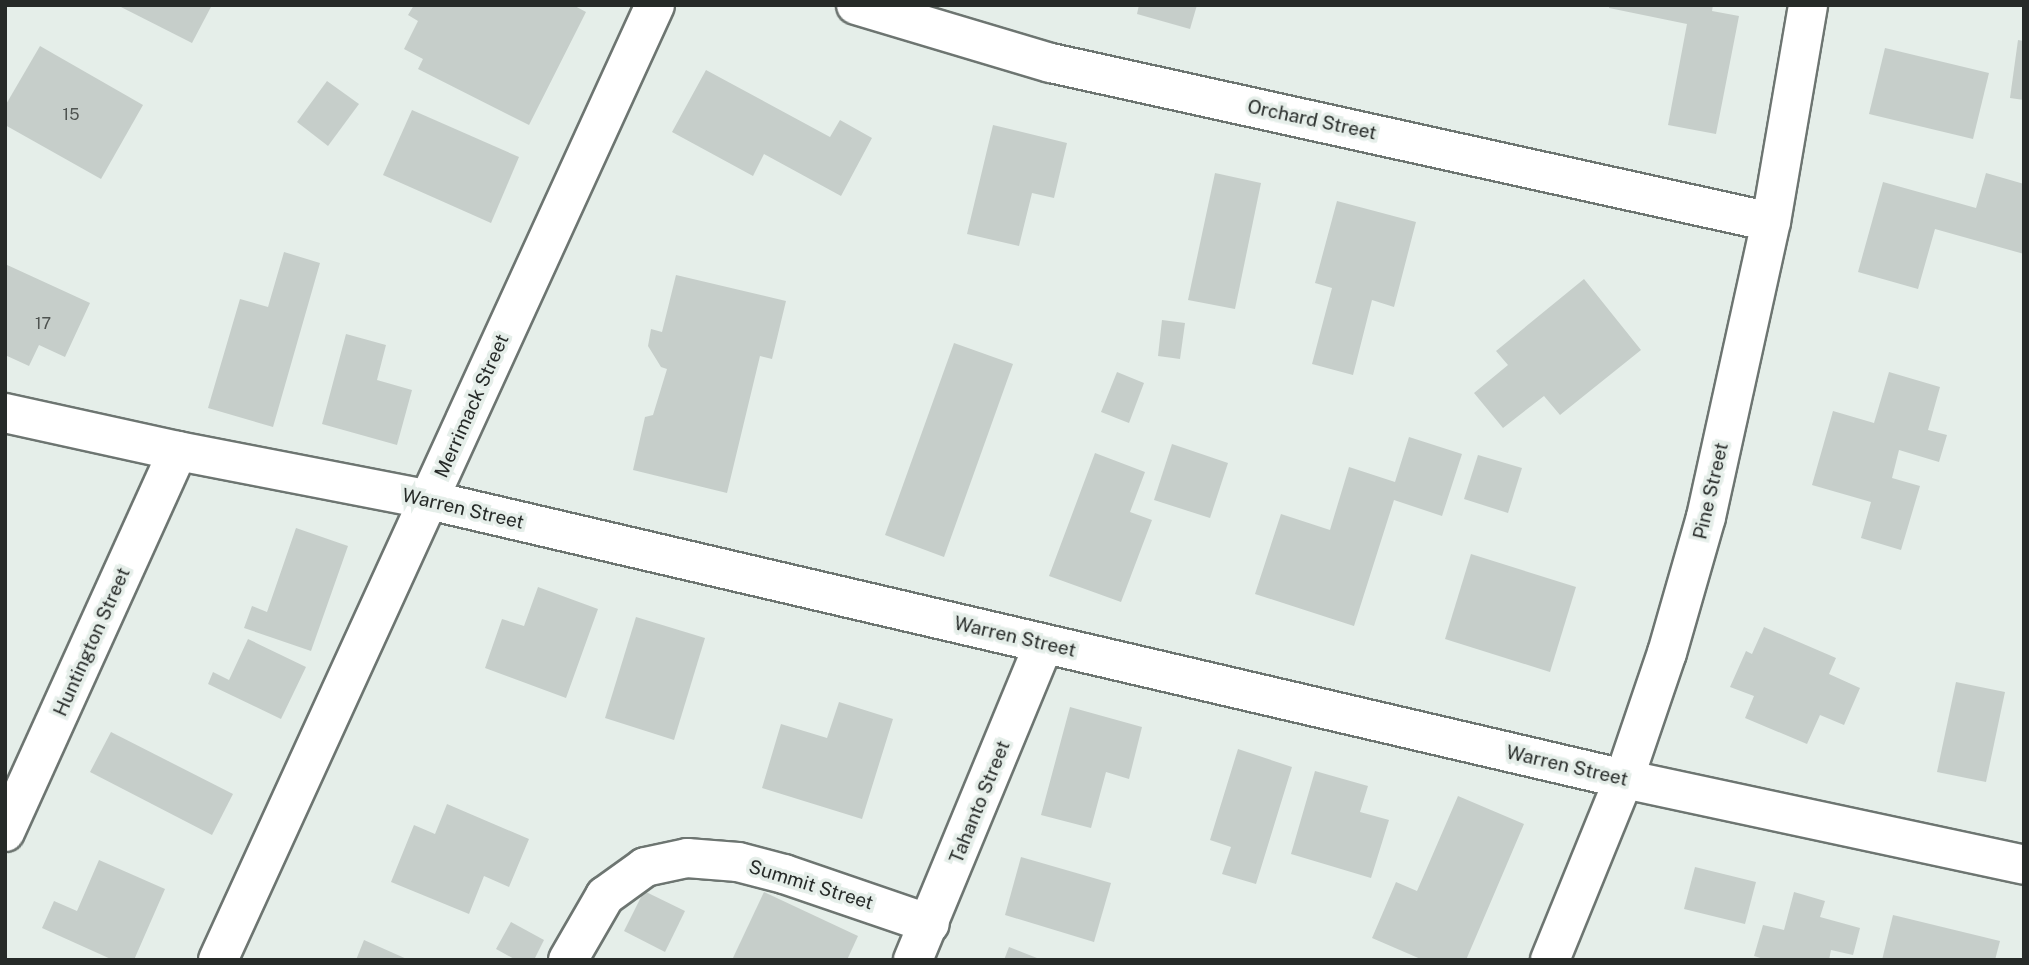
<!DOCTYPE html>
<style>
body{margin:0}
#map{position:relative;width:2029px;height:965px;overflow:hidden;background:#e5eee9;font-family:"Public Sans",sans-serif}
div>[style]{position:absolute}
[style*='--x']{left:calc(var(--x)*1px);top:calc(var(--y)*1px);width:calc(var(--w)*1px);rotate:calc(var(--a)*1deg)}
.building>*{inset:0;background:#c6ceca}
.roads{filter:drop-shadow(2px 0 #6d7571) drop-shadow(-2px 0 #6d7571) drop-shadow(0 2px #6d7571) drop-shadow(0 -2px #6d7571)}
.street>*{height:38px;margin:-19px;padding:0 19px;transform-origin:19px;border-radius:19px;background:#fff}
span{translate:-50% -50%;white-space:nowrap;text-align:center;line-height:1.15;-webkit-text-stroke:7px #e5eee9;paint-order:stroke}
.number-label{font-size:16px;color:#4e5350}
.number-label span{-webkit-text-stroke-width:0}
.street-label{font-size:19px;color:#262a28}
.frame{position:absolute;inset:0;border:7px solid #262a28;pointer-events:none}
</style>
<div id="map">
<div class="building">
<div style="clip-path:polygon(117px 5px,212px 5px,192px 43px)"></div>
<div style="clip-path:polygon(414px 5px,573px 5px,586px 12px,529px 125px,418px 69px,423px 59px,404px 49px,418px 21px,408px 15px)"></div>
<div style="clip-path:polygon(1139px 5px,1197px 5px,1190px 29px,1137px 14px)"></div>
<div style="clip-path:polygon(1609px 5px,1713px 5px,1712px 11px,1739px 16px,1716px 134px,1668px 125px,1687px 24px,1609px 8px)"></div>
<div style="clip-path:polygon(2018px 40px,2024px 41px,2024px 100px,2010px 98px)"></div>
<div style="clip-path:polygon(40px 46px,143px 105px,101px 179px,5px 125px,5px 106px)"></div>
<div style="clip-path:polygon(1885px 48px,1989px 73px,1973px 139px,1869px 114px)"></div>
<div style="clip-path:polygon(706px 70px,830px 137px,840px 120px,872px 138px,841px 196px,764px 154px,753px 176px,672px 132px)"></div>
<div style="clip-path:polygon(327px 81px,359px 104px,328px 146px,297px 122px)"></div>
<div style="clip-path:polygon(412px 110px,519px 157px,491px 223px,383px 175px)"></div>
<div style="clip-path:polygon(993px 125px,1067px 143px,1054px 198px,1032px 193px,1019px 246px,967px 234px)"></div>
<div style="clip-path:polygon(1215px 173px,1261px 183px,1235px 309px,1188px 300px)"></div>
<div style="clip-path:polygon(1986px 173px,2024px 184px,2024px 254px,1935px 229px,1918px 289px,1858px 272px,1883px 182px,1976px 208px)"></div>
<div style="clip-path:polygon(1337px 201px,1416px 222px,1394px 307px,1372px 300px,1353px 375px,1312px 364px,1332px 288px,1315px 283px)"></div>
<div style="clip-path:polygon(284px 252px,320px 263px,273px 427px,208px 408px,240px 299px,268px 307px)"></div>
<div style="clip-path:polygon(5px 264px,90px 303px,65px 357px,39px 345px,29px 366px,5px 355px)"></div>
<div style="clip-path:polygon(676px 275px,786px 301px,772px 359px,760px 356px,727px 493px,633px 470px,645px 417px,653px 415px,667px 369px,661px 367px,648px 346px,651px 329px,662px 332px)"></div>
<div style="clip-path:polygon(1584px 279px,1641px 350px,1560px 415px,1544px 396px,1503px 428px,1474px 393px,1508px 365px,1496px 351px)"></div>
<div style="clip-path:polygon(1162px 320px,1185px 323px,1180px 359px,1158px 356px)"></div>
<div style="clip-path:polygon(346px 334px,386px 345px,377px 380px,412px 390px,397px 445px,322px 424px)"></div>
<div style="clip-path:polygon(954px 343px,1013px 364px,944px 557px,885px 535px)"></div>
<div style="clip-path:polygon(1117px 372px,1144px 383px,1129px 423px,1101px 412px)"></div>
<div style="clip-path:polygon(1889px 372px,1940px 387px,1928px 430px,1947px 435px,1939px 462px,1899px 450px,1892px 478px,1920px 486px,1901px 550px,1861px 538px,1871px 502px,1812px 485px,1833px 411px,1874px 423px)"></div>
<div style="clip-path:polygon(1409px 437px,1462px 454px,1442px 516px,1394px 500px,1354px 626px,1255px 594px,1281px 514px,1330px 530px,1349px 467px,1395px 482px)"></div>
<div style="clip-path:polygon(1172px 444px,1228px 463px,1210px 518px,1154px 500px)"></div>
<div style="clip-path:polygon(1095px 453px,1145px 472px,1130px 512px,1152px 520px,1121px 602px,1049px 576px)"></div>
<div style="clip-path:polygon(1478px 455px,1522px 468px,1508px 513px,1464px 499px)"></div>
<div style="clip-path:polygon(296px 528px,348px 546px,311px 651px,244px 628px,252px 606px,267px 612px)"></div>
<div style="clip-path:polygon(1471px 554px,1576px 587px,1550px 672px,1445px 639px)"></div>
<div style="clip-path:polygon(538px 587px,598px 609px,566px 698px,485px 668px,502px 619px,524px 626px)"></div>
<div style="clip-path:polygon(636px 617px,705px 638px,674px 740px,605px 718px)"></div>
<div style="clip-path:polygon(1764px 627px,1836px 658px,1829px 674px,1860px 688px,1844px 725px,1820px 715px,1807px 744px,1745px 718px,1754px 696px,1730px 687px,1746px 651px,1752px 654px)"></div>
<div style="clip-path:polygon(248px 639px,306px 667px,281px 719px,208px 684px,213px 672px,229px 680px)"></div>
<div style="clip-path:polygon(1956px 682px,2005px 692px,1986px 782px,1937px 772px)"></div>
<div style="clip-path:polygon(839px 702px,893px 719px,862px 819px,762px 788px,781px 724px,827px 738px)"></div>
<div style="clip-path:polygon(1070px 707px,1142px 727px,1129px 779px,1106px 772px,1091px 828px,1041px 815px)"></div>
<div style="clip-path:polygon(111px 732px,233px 794px,212px 835px,90px 772px)"></div>
<div style="clip-path:polygon(1238px 749px,1292px 767px,1256px 884px,1222px 874px,1231px 847px,1210px 840px)"></div>
<div style="clip-path:polygon(1315px 771px,1368px 786px,1360px 812px,1389px 820px,1371px 878px,1291px 854px)"></div>
<div style="clip-path:polygon(1458px 796px,1524px 824px,1466px 960px,1423px 960px,1372px 938px,1396px 882px,1417px 891px)"></div>
<div style="clip-path:polygon(447px 804px,529px 839px,509px 887px,484px 876px,469px 914px,391px 882px,414px 825px,435px 834px)"></div>
<div style="clip-path:polygon(1021px 857px,1111px 883px,1094px 942px,1005px 915px)"></div>
<div style="clip-path:polygon(99px 860px,165px 889px,134px 960px,113px 960px,42px 928px,54px 901px,77px 911px)"></div>
<div style="clip-path:polygon(1695px 867px,1756px 882px,1745px 924px,1684px 909px)"></div>
<div style="clip-path:polygon(644px 891px,685px 911px,665px 952px,624px 931px)"></div>
<div style="clip-path:polygon(764px 892px,858px 936px,847px 960px,732px 960px)"></div>
<div style="clip-path:polygon(1794px 892px,1825px 901px,1820px 917px,1860px 928px,1853px 955px,1831px 950px,1829px 960px,1767px 960px,1754px 956px,1763px 925px,1784px 930px)"></div>
<div style="clip-path:polygon(1893px 915px,2000px 941px,1995px 960px,1882px 960px)"></div>
<div style="clip-path:polygon(511px 922px,544px 940px,534px 960px,516px 960px,496px 949px)"></div>
<div style="clip-path:polygon(364px 940px,409px 960px,356px 960px)"></div>
<div style="clip-path:polygon(1009px 947px,1042px 960px,1004px 960px)"></div>
</div>
<div class="roads">
<div class="street">
<div style="--x:856;--y:5;--w:203;--a:16.6"></div>
<div style="--x:1051;--y:63;--w:737;--a:12.45"></div>
<div style="--x:5;--y:413;--w:177;--a:12.4"></div>
<div style="--x:178;--y:451;--w:256;--a:11"></div>
<div style="--x:429;--y:500;--w:1227;--a:13.14"></div>
<div style="--x:1624;--y:779;--w:409;--a:12.1"></div>
<div style="--x:5;--y:832;--w:418;--a:-65.6"></div>
<div style="--x:218;--y:960;--w:1050;--a:-65.41"></div>
<div style="--x:568;--y:960;--w:74;--a:-60"></div>
<div style="--x:605;--y:896;--w:49;--a:-35.9"></div>
<div style="--x:645;--y:867;--w:43;--a:-12.1"></div>
<div style="--x:687;--y:858;--w:51;--a:4.5"></div>
<div style="--x:738;--y:862;--w:48;--a:14.6"></div>
<div style="--x:784;--y:874;--w:154;--a:18.9"></div>
<div style="--x:913;--y:960;--w:342;--a:-67.5"></div>
<div style="--x:1550;--y:960;--w:196;--a:-67.8"></div>
<div style="--x:1624;--y:779;--w:133;--a:-71.2"></div>
<div style="--x:1667;--y:653;--w:141;--a:-74"></div>
<div style="--x:1706;--y:517;--w:302;--a:-77.6"></div>
<div style="--x:1771;--y:222;--w:220;--a:-80.3"></div>
</div>
</div>
<div class="number-label">
<span style="left:71px;top:115px">15</span>
<span style="left:43px;top:324px">17</span>
</div>
<div class="street-label">
<span style="left:1312px;top:120px;rotate:12deg">Orchard Street</span>
<span style="left:472px;top:406px;rotate:-66deg">Merrimack Street</span>
<span style="left:1711px;top:491px;rotate:-77deg">Pine Street</span>
<span style="left:463px;top:509px;rotate:13deg">Warren Street</span>
<span style="left:1015px;top:637px;rotate:13deg">Warren Street</span>
<span style="left:92px;top:642px;rotate:-66deg">Huntington Street</span>
<span style="left:1567px;top:766px;rotate:13deg">Warren Street</span>
<span style="left:980px;top:802px;rotate:-68deg">Tahanto Street</span>
<span style="left:811px;top:885px;rotate:17deg">Summit Street</span>
</div>
<div class="frame"></div>
</div>
